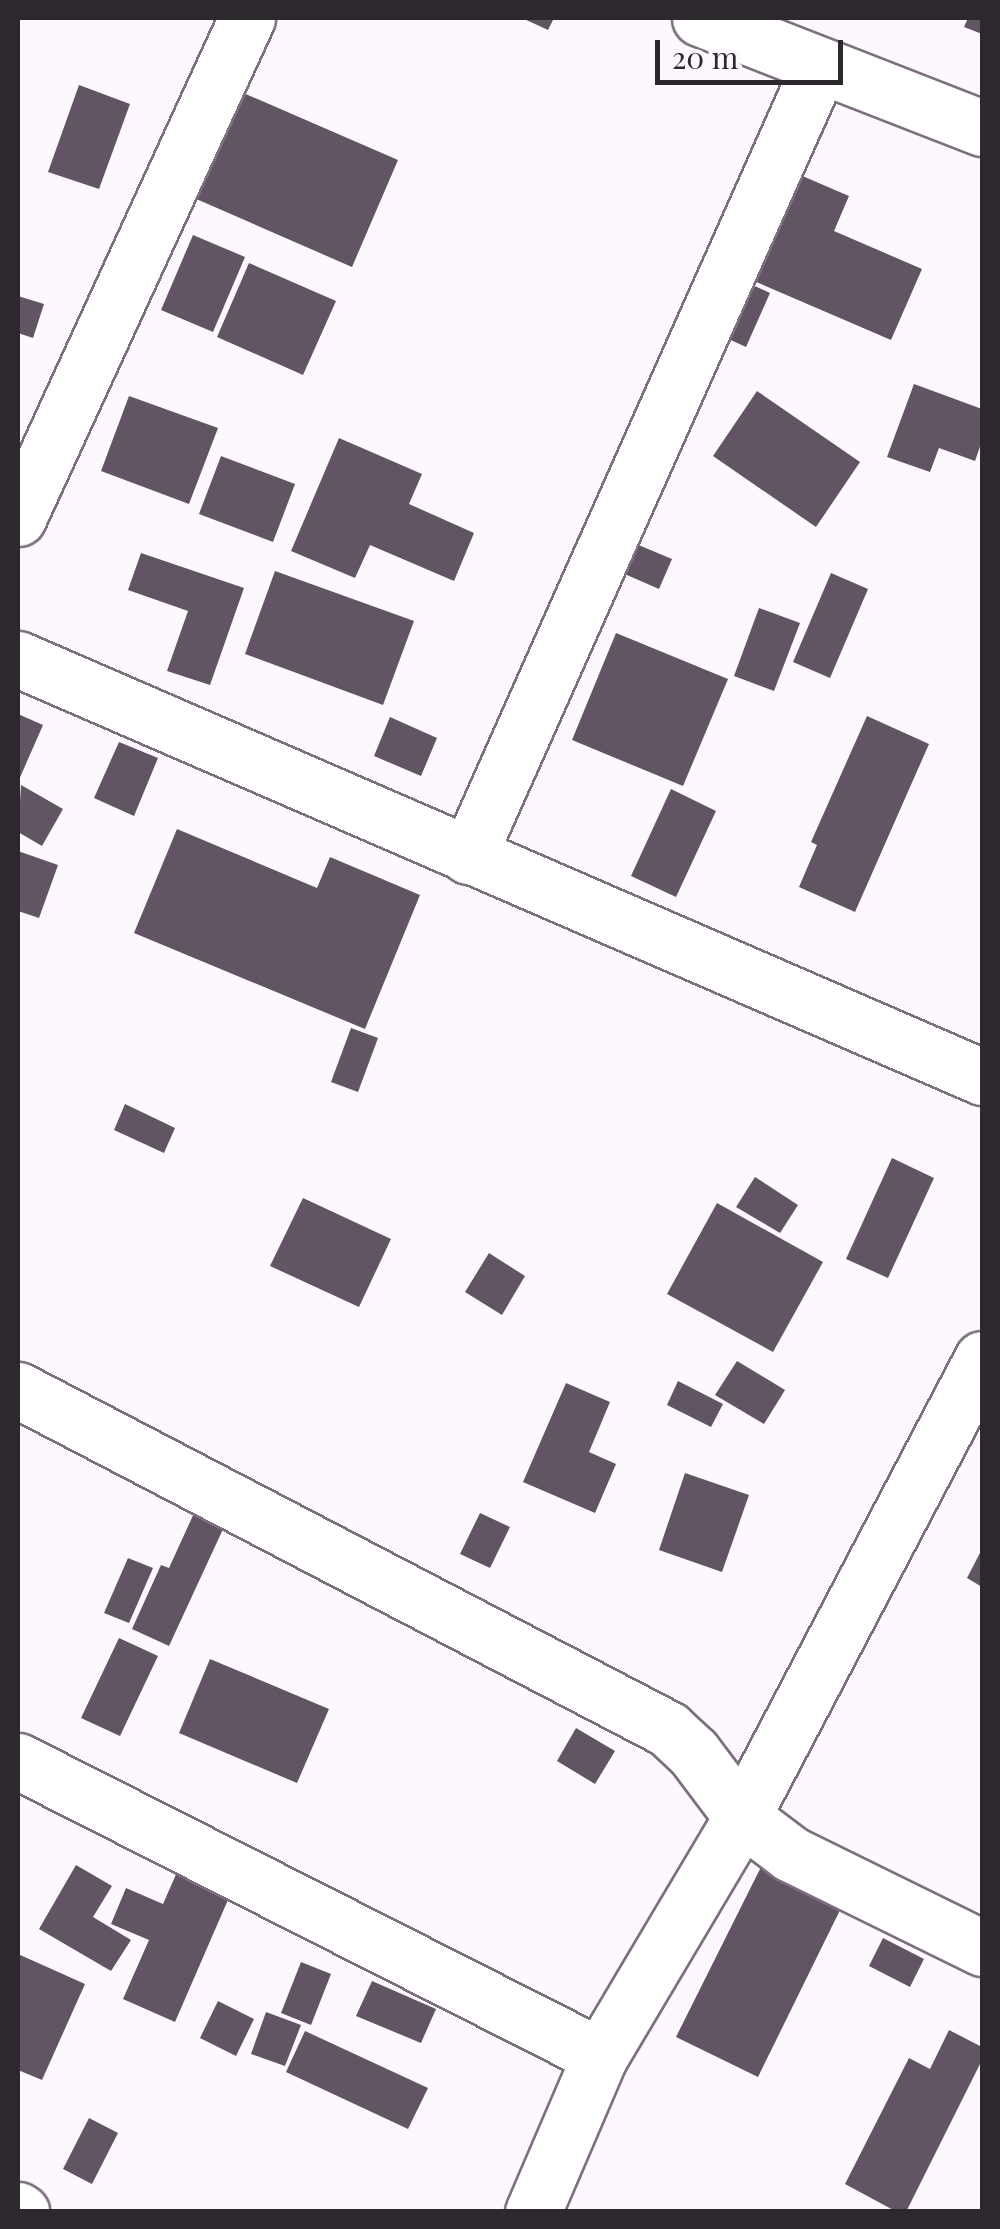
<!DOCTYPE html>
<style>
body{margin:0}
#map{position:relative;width:1000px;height:2229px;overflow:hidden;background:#fdf7fe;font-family:"Playfair Display",serif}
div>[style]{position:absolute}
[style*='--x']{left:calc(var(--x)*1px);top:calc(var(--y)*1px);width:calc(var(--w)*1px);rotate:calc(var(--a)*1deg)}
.building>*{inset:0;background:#615563}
.roads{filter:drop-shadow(2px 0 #7c6f7e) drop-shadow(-2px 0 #7c6f7e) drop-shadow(0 2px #7c6f7e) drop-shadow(0 -2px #7c6f7e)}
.minor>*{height:55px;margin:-27.5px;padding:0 27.5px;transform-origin:27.5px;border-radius:27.5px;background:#fff}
span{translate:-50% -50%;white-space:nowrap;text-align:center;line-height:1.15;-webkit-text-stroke:10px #fdf7fe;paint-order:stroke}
.frame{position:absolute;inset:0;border:20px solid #2d282e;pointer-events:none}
.scale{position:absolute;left:655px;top:40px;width:188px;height:45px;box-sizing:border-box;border:5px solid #2d282e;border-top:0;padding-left:12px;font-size:30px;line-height:35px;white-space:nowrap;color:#2d282e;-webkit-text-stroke:8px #fdf7fe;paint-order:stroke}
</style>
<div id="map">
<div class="building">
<div style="clip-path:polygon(522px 18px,554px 18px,548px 30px)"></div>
<div style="clip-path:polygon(968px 18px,982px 18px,982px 34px,964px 27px)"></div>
<div style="clip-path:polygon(79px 85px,130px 104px,99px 189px,48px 172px)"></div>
<div style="clip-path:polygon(225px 85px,398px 160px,352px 267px,178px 191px)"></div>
<div style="clip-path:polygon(800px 175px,849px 196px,834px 231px,922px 269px,891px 340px,754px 281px)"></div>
<div style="clip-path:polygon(193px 235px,245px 257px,213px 332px,161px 310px)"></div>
<div style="clip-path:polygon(249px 263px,336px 301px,303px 375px,217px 337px)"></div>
<div style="clip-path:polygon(735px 277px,770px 293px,746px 347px,711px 331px)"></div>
<div style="clip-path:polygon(18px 296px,44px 304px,33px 338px,18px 333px)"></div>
<div style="clip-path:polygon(914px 384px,982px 409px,982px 441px,975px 461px,939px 448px,930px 472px,887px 457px)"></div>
<div style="clip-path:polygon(757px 391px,860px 462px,816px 527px,713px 456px)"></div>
<div style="clip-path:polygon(129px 396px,218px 428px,189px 504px,101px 471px)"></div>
<div style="clip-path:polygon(339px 438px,422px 474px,409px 504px,474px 533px,454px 581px,370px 545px,355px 578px,291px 551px)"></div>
<div style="clip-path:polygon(221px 456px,295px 484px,273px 542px,199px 514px)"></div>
<div style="clip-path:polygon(617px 536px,672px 559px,659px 589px,604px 565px)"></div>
<div style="clip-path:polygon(141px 553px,244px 588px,210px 685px,167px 671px,188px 611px,128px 590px)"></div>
<div style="clip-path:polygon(275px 571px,414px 621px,383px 705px,245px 654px)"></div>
<div style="clip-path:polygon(831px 573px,868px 589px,830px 678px,793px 662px)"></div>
<div style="clip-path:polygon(759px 608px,800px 623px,774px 691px,734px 676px)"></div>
<div style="clip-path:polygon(616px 633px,728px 679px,683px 786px,572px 740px)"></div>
<div style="clip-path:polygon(18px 714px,43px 725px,18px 782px)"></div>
<div style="clip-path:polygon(867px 716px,929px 744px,855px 912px,799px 887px,817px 845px,811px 842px)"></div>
<div style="clip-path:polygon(390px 717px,437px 738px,421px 776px,374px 756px)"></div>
<div style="clip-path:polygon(119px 742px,158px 758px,134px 816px,94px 798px)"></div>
<div style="clip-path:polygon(21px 785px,63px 809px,42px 846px,18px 832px)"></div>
<div style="clip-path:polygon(671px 789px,716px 811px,676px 897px,631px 876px)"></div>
<div style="clip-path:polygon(177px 829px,317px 888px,330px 857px,420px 895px,365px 1029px,134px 933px)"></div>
<div style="clip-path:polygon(18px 851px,58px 865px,39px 918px,18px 911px)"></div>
<div style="clip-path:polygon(351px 1028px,378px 1038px,358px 1092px,331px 1082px)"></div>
<div style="clip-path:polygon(125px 1104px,175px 1128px,164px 1153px,114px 1130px)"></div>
<div style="clip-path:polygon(892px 1158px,934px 1178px,888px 1278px,846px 1259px)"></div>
<div style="clip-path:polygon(755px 1177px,798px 1205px,780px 1233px,736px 1207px)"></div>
<div style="clip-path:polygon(303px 1198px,391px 1239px,359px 1307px,270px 1266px)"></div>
<div style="clip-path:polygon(717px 1203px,823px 1262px,773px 1352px,667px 1294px)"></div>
<div style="clip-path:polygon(489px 1253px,525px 1276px,502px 1315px,465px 1292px)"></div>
<div style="clip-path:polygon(737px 1361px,785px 1390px,764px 1424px,715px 1395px)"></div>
<div style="clip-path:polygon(678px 1381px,723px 1404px,711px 1427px,667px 1405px)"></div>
<div style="clip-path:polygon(566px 1383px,610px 1402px,589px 1452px,616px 1464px,595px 1513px,523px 1482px)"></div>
<div style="clip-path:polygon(685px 1473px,749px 1495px,722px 1572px,659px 1550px)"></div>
<div style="clip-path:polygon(200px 1500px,230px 1514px,169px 1646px,132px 1629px,161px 1565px,169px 1568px)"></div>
<div style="clip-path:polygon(480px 1513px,510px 1527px,490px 1568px,460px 1554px)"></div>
<div style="clip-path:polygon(982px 1549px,982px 1587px,967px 1578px)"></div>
<div style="clip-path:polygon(128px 1558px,153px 1568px,129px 1623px,104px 1613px)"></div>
<div style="clip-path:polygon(119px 1638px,158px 1656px,120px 1736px,81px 1718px)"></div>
<div style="clip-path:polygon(210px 1659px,329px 1709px,297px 1783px,179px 1733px)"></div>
<div style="clip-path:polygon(576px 1728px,615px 1751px,595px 1784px,557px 1761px)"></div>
<div style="clip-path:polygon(181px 1863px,234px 1886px,175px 2022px,123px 1999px,149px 1940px,111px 1924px,126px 1888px,163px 1904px)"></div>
<div style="clip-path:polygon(763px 1863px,843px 1904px,758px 2077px,676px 2037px)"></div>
<div style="clip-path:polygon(76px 1865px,112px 1886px,93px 1917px,131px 1940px,111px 1971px,39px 1929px)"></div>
<div style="clip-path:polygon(883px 1938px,924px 1959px,910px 1987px,869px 1966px)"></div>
<div style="clip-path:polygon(18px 1954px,85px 1984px,42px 2080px,18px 2070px)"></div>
<div style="clip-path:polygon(301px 1962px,331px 1974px,311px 2025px,281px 2013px)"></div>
<div style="clip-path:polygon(372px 1981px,436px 2009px,421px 2043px,356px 2016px)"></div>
<div style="clip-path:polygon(218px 2001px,254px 2019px,236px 2056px,200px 2038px)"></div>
<div style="clip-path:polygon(266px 2012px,301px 2025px,285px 2066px,251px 2054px)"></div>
<div style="clip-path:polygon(949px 2030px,982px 2047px,982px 2060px,906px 2212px,897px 2212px,845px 2184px,909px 2058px,930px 2069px)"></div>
<div style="clip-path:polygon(305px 2031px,428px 2088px,408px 2129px,286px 2072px)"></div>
<div style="clip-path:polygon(89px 2118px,118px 2133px,92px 2184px,63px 2169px)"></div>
</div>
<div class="roads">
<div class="minor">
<div style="--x:700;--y:18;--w:303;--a:21.3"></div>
<div style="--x:18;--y:518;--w:550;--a:-65.39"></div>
<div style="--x:18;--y:659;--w:1051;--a:23.44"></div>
<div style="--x:468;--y:856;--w:864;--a:-66.02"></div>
<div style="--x:18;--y:1390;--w:733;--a:27.54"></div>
<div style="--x:668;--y:1729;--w:34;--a:43"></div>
<div style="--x:693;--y:1752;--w:81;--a:53"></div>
<div style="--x:742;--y:1817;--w:61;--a:37.1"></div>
<div style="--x:791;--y:1854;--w:213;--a:26.2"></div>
<div style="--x:18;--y:1761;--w:652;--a:26.88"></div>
<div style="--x:18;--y:2210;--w:4;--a:34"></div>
<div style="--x:533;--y:2212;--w:170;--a:-66.8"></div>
<div style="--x:600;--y:2056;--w:278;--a:-59.3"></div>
<div style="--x:742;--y:1817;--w:517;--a:-62.34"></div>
</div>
</div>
<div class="frame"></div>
<div class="scale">20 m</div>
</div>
